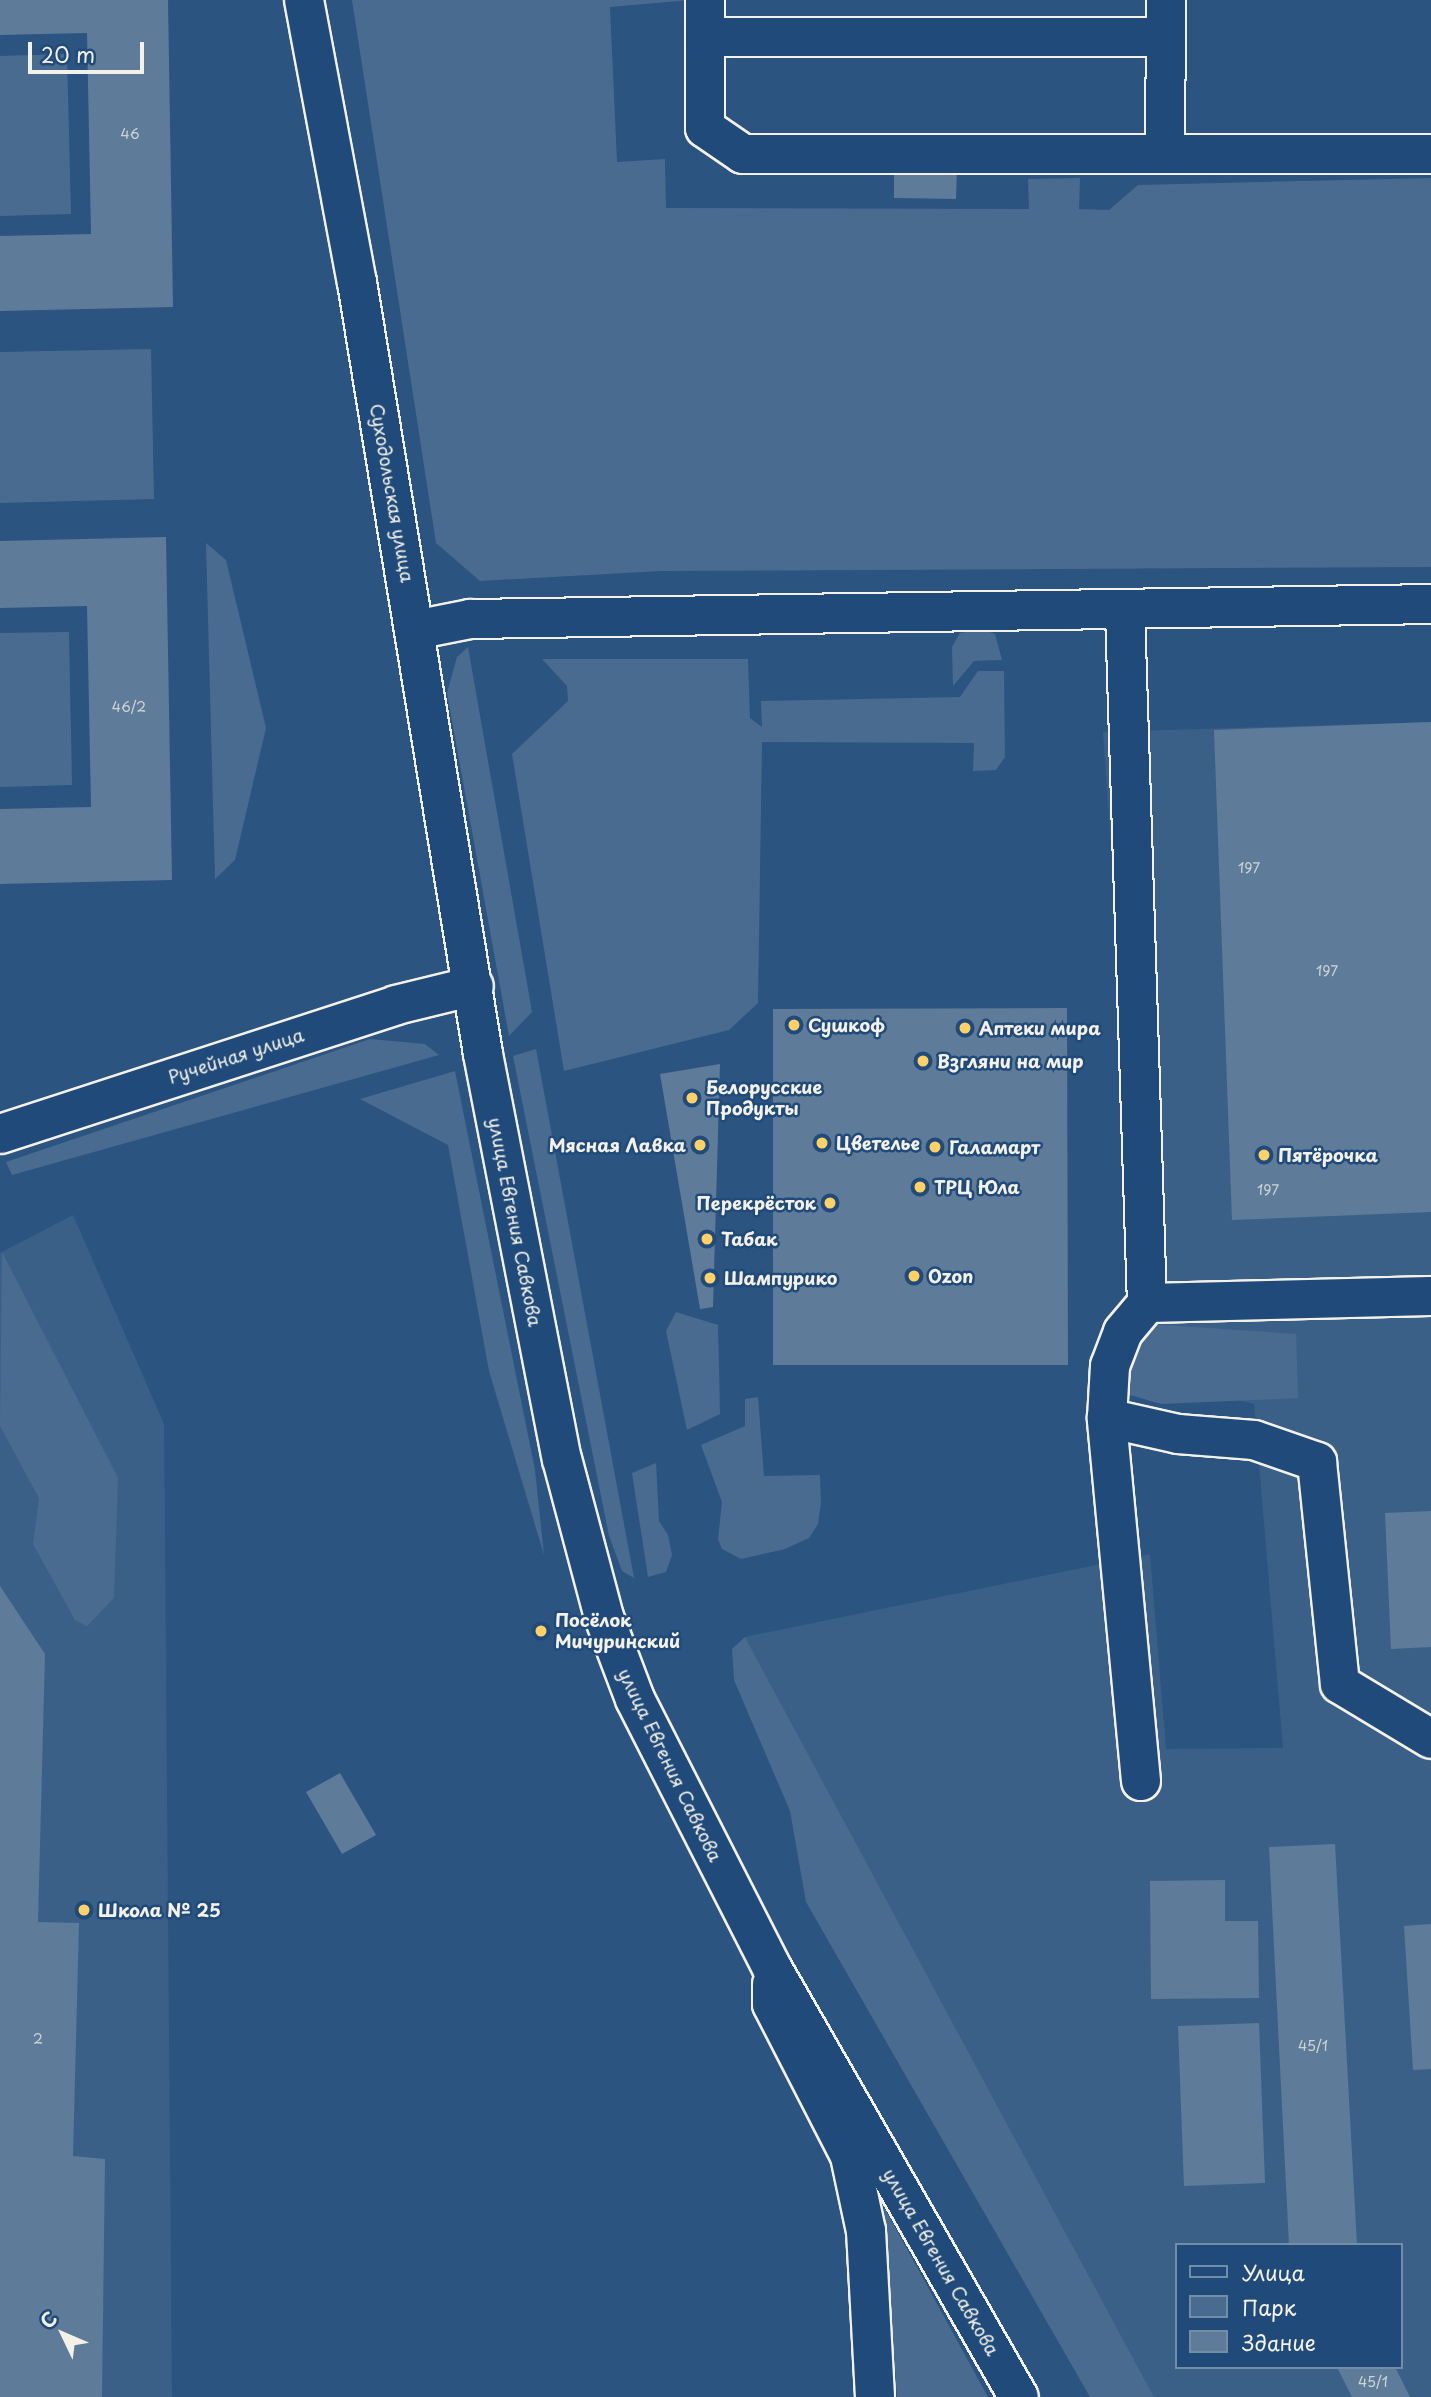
<!DOCTYPE html>
<meta charset="utf-8">
<style>
body{margin:0}
#map{position:relative;width:1431px;height:2397px;overflow:hidden;background:#2c5481;font-family:"Playpen Sans",sans-serif}
div>[style]{position:absolute}
[style*='--x']{left:calc(var(--x)*1px);top:calc(var(--y)*1px);width:calc(var(--w)*1px);rotate:calc(var(--a)*1deg)}
.built>*{inset:0;background:#3b6088}
.green>*{inset:0;background:#496b90}
.building>*{inset:0;background:#5e7b9a}
.roads{filter:drop-shadow(2px 0 #f4f1e8) drop-shadow(-2px 0 #f4f1e8) drop-shadow(0 2px #f4f1e8) drop-shadow(0 -2px #f4f1e8)}
.minor>*{height:38px;margin:-19px;padding:0 19px;transform-origin:19px;border-radius:19px;background:#1f4a7a}
.major>*{height:38px;margin:-19px;padding:0 19px;transform-origin:19px;border-radius:19px;background:#1f4a7a}
.dots>*{width:19px;height:19px;translate:-50% -50%;box-sizing:border-box;border:4px solid #1f4a7a;border-radius:50%}
span{translate:-50% -50%;white-space:nowrap;text-align:center;line-height:1.15;-webkit-text-stroke:5px #1f4a7a;paint-order:stroke}
.number-label{font-size:14px;color:#ced4d4}
.number-label span{-webkit-text-stroke-width:0}
.street-label{font-size:18px;color:#f4f1e8}
.poi-label{font-size:18px;color:#f4f1e8;font-weight:700}
.left{translate:0 -50%;text-align:left}
.right{translate:-100% -50%;text-align:right}
.legend{position:absolute;left:1175px;top:2243px;width:228px;height:126px;box-sizing:border-box;background:#1f4a7a;border:2px solid #748da6;margin:0;padding:9px 12px;list-style:none;font-size:21px;color:#f4f1e8}
.legend li{display:flex;align-items:center;gap:14px;height:35px}
.legend b{width:35px;border:2px solid #748da6}
.north{position:absolute;left:28px;top:2299px;width:70px;height:70px;-webkit-text-stroke:5px #1f4a7a;paint-order:stroke;rotate:314deg;font-size:19px;font-weight:700;line-height:28px;text-align:center;color:#f4f1e8}
.north::after{content:'';display:block;margin:auto;width:24px;height:32px;background:#f4f1e8;clip-path:polygon(50% 0,100% 100%,50% 72%,0 100%)}
.scale{position:absolute;left:28px;top:42px;width:116px;height:32px;box-sizing:border-box;border:4px solid #f4f1e8;border-top:0;padding-left:9px;font-size:21px;line-height:24px;white-space:nowrap;color:#f4f1e8;-webkit-text-stroke:5px #1f4a7a;paint-order:stroke}
</style>
<div id="map">
<div class="built">
<div style="clip-path:polygon(evenodd,1431px 722px,1431px 2397px,1154px 2397px,745px 1637px,1150px 1554px,1166px 1749px,1283px 1748px,1254px 1404px,1174px 1382px,1123px 1332px,1140px 1259px,1103px 732px,1431px 722px,1177px 2245px,1401px 2245px,1401px 2367px,1177px 2367px,1177px 2245px)"></div>
<div style="clip-path:polygon(73px 1215px,164px 1424px,172px 2397px,0 2397px,0 1253px)"></div>
</div>
<div class="green">
<div style="clip-path:polygon(352px 0,690px 0,610px 7px,617px 162px,665px 159px,666px 208px,1029px 209px,1028px 179px,1080px 178px,1079px 209px,1109px 210px,1138px 185px,1431px 178px,1431px 567px,661px 571px,480px 581px,436px 543px)"></div>
<div style="clip-path:polygon(67px 54px,71px 214px,0 216px,0 56px)"></div>
<div style="clip-path:polygon(151px 349px,154px 499px,0 503px,0 352px)"></div>
<div style="clip-path:polygon(206px 543px,226px 560px,266px 728px,235px 860px,215px 879px)"></div>
<div style="clip-path:polygon(983px 629px,995px 634px,1002px 660px,974px 661px,953px 686px,952px 647px,960px 633px)"></div>
<div style="clip-path:polygon(69px 632px,72px 785px,0 787px,0 633px)"></div>
<div style="clip-path:polygon(468px 647px,532px 1012px,509px 1036px,447px 693px,457px 657px)"></div>
<div style="clip-path:polygon(542px 659px,748px 659px,750px 718px,762px 727px,761px 701px,960px 697px,978px 671px,1004px 671px,1005px 757px,996px 770px,973px 771px,974px 743px,762px 742px,758px 1003px,729px 1030px,564px 1071px,512px 754px,568px 701px,567px 686px)"></div>
<div style="clip-path:polygon(370px 1039px,425px 1044px,439px 1055px,12px 1175px,6px 1162px)"></div>
<div style="clip-path:polygon(536px 1049px,634px 1578px,622px 1571px,609px 1536px,513px 1056px)"></div>
<div style="clip-path:polygon(455px 1071px,535px 1470px,544px 1555px,489px 1371px,448px 1145px,360px 1099px)"></div>
<div style="clip-path:polygon(2px 1252px,118px 1478px,114px 1598px,87px 1626px,75px 1620px,33px 1544px,39px 1498px,0 1426px)"></div>
<div style="clip-path:polygon(676px 1312px,718px 1325px,720px 1414px,687px 1430px,666px 1331px)"></div>
<div style="clip-path:polygon(1149px 1324px,1296px 1334px,1298px 1398px,1161px 1404px,1127px 1394px,1126px 1353px)"></div>
<div style="clip-path:polygon(758px 1397px,764px 1476px,820px 1475px,821px 1503px,818px 1524px,809px 1538px,785px 1549px,741px 1559px,722px 1549px,718px 1539px,722px 1502px,701px 1445px,745px 1426px,745px 1399px)"></div>
<div style="clip-path:polygon(656px 1463px,659px 1521px,668px 1535px,672px 1555px,666px 1572px,648px 1577px,632px 1473px)"></div>
<div style="clip-path:polygon(745px 1637px,1154px 2397px,1090px 2397px,806px 1902px,790px 1811px,734px 1680px,732px 1649px)"></div>
<div style="clip-path:polygon(884px 2207px,988px 2397px,897px 2397px)"></div>
</div>
<div class="building">
<div style="clip-path:polygon(0 0,168px 0,173px 307px,0 311px,0 236px,91px 234px,87px 33px,0 35px)"></div>
<div style="clip-path:polygon(894px 166px,957px 167px,956px 199px,894px 198px)"></div>
<div style="clip-path:polygon(166px 537px,172px 880px,0 884px,0 809px,91px 807px,87px 606px,0 608px,0 541px)"></div>
<div style="clip-path:polygon(1431px 722px,1431px 1212px,1232px 1220px,1214px 730px)"></div>
<div style="clip-path:polygon(1067px 1008px,1068px 1365px,773px 1365px,773px 1009px)"></div>
<div style="clip-path:polygon(720px 1064px,713px 1307px,700px 1309px,660px 1074px)"></div>
<div style="clip-path:polygon(1431px 1511px,1431px 1647px,1391px 1649px,1385px 1513px)"></div>
<div style="clip-path:polygon(0 1586px,45px 1654px,38px 1922px,79px 1923px,73px 2156px,105px 2159px,102px 2397px,0 2397px)"></div>
<div style="clip-path:polygon(340px 1773px,376px 1835px,342px 1854px,306px 1792px)"></div>
<div style="clip-path:polygon(1335px 1844px,1357px 2245px,1289px 2245px,1269px 1847px)"></div>
<div style="clip-path:polygon(1225px 1880px,1225px 1921px,1258px 1921px,1259px 1998px,1151px 1999px,1150px 1881px)"></div>
<div style="clip-path:polygon(1431px 1924px,1431px 2069px,1413px 2070px,1404px 1926px)"></div>
<div style="clip-path:polygon(1259px 2023px,1265px 2183px,1184px 2186px,1178px 2026px)"></div>
<div style="clip-path:polygon(1337px 2367px,1395px 2367px,1410px 2397px,1352px 2397px)"></div>
</div>
<div class="roads">
<div class="minor">
<div style="--x:705;--y:0;--w:128;--a:90"></div>
<div style="--x:705;--y:128;--w:46;--a:34.4"></div>
<div style="--x:743;--y:154;--w:688;--a:0"></div>
<div style="--x:705;--y:37;--w:460;--a:0"></div>
<div style="--x:1165;--y:154;--w:154;--a:-89.6"></div>
<div style="--x:1125;--y:612;--w:691;--a:88.18"></div>
<div style="--x:1147;--y:1303;--w:284;--a:-1.4"></div>
<div style="--x:415;--y:630;--w:56;--a:-11.3"></div>
<div style="--x:470;--y:619;--w:961;--a:-0.89"></div>
<div style="--x:0;--y:1134;--w:416;--a:-18"></div>
<div style="--x:396;--y:1005;--w:80;--a:-13.7"></div>
<div style="--x:1107;--y:1418;--w:73;--a:12.7"></div>
<div style="--x:1178;--y:1434;--w:76;--a:4.5"></div>
<div style="--x:1254;--y:1440;--w:67;--a:19.2"></div>
<div style="--x:1317;--y:1462;--w:223;--a:84.1"></div>
<div style="--x:1340;--y:1684;--w:106;--a:31.1"></div>
<div style="--x:1141;--y:1781;--w:365;--a:-95.4"></div>
<div style="--x:1107;--y:1418;--w:52;--a:-86.7"></div>
<div style="--x:1110;--y:1366;--w:36;--a:-69"></div>
<div style="--x:1123;--y:1332;--w:38;--a:-50"></div>
<div style="--x:772;--y:1984;--w:20;--a:90"></div>
<div style="--x:772;--y:2004;--w:171;--a:62.8"></div>
<div style="--x:850;--y:2156;--w:77;--a:78"></div>
<div style="--x:866;--y:2231;--w:166;--a:86.9"></div>
</div>
<div class="major">
<div style="--x:304;--y:0;--w:287;--a:79.4"></div>
<div style="--x:357;--y:282;--w:782;--a:80.73"></div>
<div style="--x:483;--y:1054;--w:413;--a:79"></div>
<div style="--x:562;--y:1459;--w:163;--a:75.1"></div>
<div style="--x:604;--y:1617;--w:88;--a:69.3"></div>
<div style="--x:635;--y:1699;--w:302;--a:63"></div>
<div style="--x:772;--y:1968;--w:495;--a:60.1"></div>
</div>
</div>
<div class="dots">
<div style="left:794px;top:1025px;background:#ffd166"></div>
<div style="left:965px;top:1028px;background:#ffd166"></div>
<div style="left:923px;top:1061px;background:#ffd166"></div>
<div style="left:692px;top:1098px;background:#ffd166"></div>
<div style="left:822px;top:1143px;background:#ffd166"></div>
<div style="left:700px;top:1145px;background:#ffd166"></div>
<div style="left:935px;top:1147px;background:#ffd166"></div>
<div style="left:1264px;top:1155px;background:#ffd166"></div>
<div style="left:920px;top:1187px;background:#ffd166"></div>
<div style="left:830px;top:1203px;background:#ffd166"></div>
<div style="left:707px;top:1239px;background:#ffd166"></div>
<div style="left:914px;top:1276px;background:#ffd166"></div>
<div style="left:710px;top:1278px;background:#ffd166"></div>
<div style="left:541px;top:1631px;background:#ffd166"></div>
<div style="left:84px;top:1910px;background:#ffd166"></div>
</div>
<div class="number-label">
<span style="left:130px;top:134px">46</span>
<span style="left:129px;top:707px">46/2</span>
<span style="left:1249px;top:868px">197</span>
<span style="left:1327px;top:971px">197</span>
<span style="left:1268px;top:1190px">197</span>
<span style="left:38px;top:2039px">2</span>
<span style="left:1313px;top:2046px">45/1</span>
<span style="left:1373px;top:2382px">45/1</span>
</div>
<div class="street-label">
<span style="left:392px;top:493px;rotate:80deg">Суходольская улица</span>
<span style="left:236px;top:1056px;rotate:-18deg">Ручейная улица</span>
<span style="left:515px;top:1222px;rotate:79deg">улица Евгения Савкова</span>
<span style="left:670px;top:1765px;rotate:64deg">улица Евгения Савкова</span>
<span style="left:941px;top:2262px;rotate:60deg">улица Евгения Савкова</span>
</div>
<div class="poi-label">
<span class="left" style="left:808px;top:1025px">Сушкоф</span>
<span class="left" style="left:979px;top:1028px">Аптеки мира</span>
<span class="left" style="left:937px;top:1061px">Взгляни на мир</span>
<span class="left" style="left:706px;top:1098px">Белорусские<br>Продукты</span>
<span class="left" style="left:836px;top:1143px">Цветелье</span>
<span class="right" style="left:686px;top:1145px">Мясная Лавка</span>
<span class="left" style="left:949px;top:1147px">Галамарт</span>
<span class="left" style="left:1278px;top:1155px">Пятёрочка</span>
<span class="left" style="left:934px;top:1187px">ТРЦ Юла</span>
<span class="right" style="left:816px;top:1203px">Перекрёсток</span>
<span class="left" style="left:721px;top:1239px">Табак</span>
<span class="left" style="left:928px;top:1276px">Ozon</span>
<span class="left" style="left:724px;top:1278px">Шампурико</span>
<span class="left" style="left:555px;top:1631px">Посёлок<br>Мичуринский</span>
<span class="left" style="left:98px;top:1910px">Школа № 25</span>
</div>
<ul class="legend">
<li><b style="height:9px;background:#1f4a7a"></b>Улица</li>
<li><b style="height:19px;background:#496b90"></b>Парк</li>
<li><b style="height:19px;background:#5e7b9a"></b>Здание</li>
</ul>
<div class="north">С</div>
<div class="scale">20 m</div>
</div>
